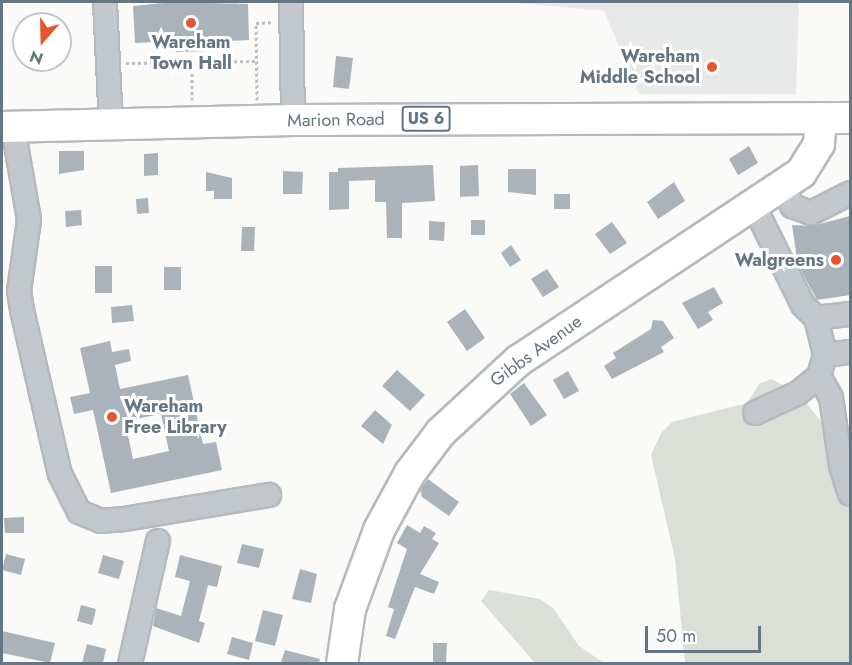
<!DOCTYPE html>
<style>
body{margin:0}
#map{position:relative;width:852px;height:665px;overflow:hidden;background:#fafaf8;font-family:Jost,sans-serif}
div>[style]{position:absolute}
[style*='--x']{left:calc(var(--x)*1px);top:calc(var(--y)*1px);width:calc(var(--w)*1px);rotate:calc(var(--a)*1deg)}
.built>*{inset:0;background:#e8e9e9}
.green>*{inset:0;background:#dadfd7}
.building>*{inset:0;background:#aab3b9}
.path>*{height:3px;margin-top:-1.5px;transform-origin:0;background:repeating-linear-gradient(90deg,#bbbfc2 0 3px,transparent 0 6px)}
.roads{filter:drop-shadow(2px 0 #b5babe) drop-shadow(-2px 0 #b5babe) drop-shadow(0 2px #b5babe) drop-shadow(0 -2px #b5babe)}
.minor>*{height:22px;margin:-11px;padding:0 11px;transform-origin:11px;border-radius:11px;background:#c3c8cc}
.major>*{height:30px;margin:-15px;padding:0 15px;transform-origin:15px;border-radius:15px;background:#fff}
.dots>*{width:16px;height:16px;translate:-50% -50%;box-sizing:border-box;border:3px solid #fff;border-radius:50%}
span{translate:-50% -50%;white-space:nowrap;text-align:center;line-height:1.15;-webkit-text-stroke:6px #fff;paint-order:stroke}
.shield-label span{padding:2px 4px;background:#fff;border:2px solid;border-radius:4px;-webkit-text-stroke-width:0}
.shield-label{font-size:16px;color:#657683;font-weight:700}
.poi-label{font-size:18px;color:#657683;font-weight:700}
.right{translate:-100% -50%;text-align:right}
.left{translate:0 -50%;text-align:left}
.street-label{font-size:18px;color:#657683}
.frame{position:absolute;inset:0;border:3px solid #657683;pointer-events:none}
.north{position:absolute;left:12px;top:12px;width:60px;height:60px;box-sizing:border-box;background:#fff;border:2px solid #c1c8cd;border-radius:50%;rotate:200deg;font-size:16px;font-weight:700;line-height:24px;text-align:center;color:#657683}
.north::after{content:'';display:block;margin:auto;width:21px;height:27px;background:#e4572e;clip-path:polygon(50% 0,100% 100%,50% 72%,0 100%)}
.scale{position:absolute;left:645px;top:626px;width:116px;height:27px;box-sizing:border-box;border:3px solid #657683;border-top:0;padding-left:8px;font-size:18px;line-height:21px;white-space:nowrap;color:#657683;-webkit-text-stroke:4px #fff;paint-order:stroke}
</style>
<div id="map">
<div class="built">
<div style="clip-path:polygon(507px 2px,799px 2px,796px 94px,639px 94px,604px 11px)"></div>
</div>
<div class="green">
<div style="clip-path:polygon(771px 379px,797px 392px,835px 438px,850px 477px,850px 663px,685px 663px,675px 559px,651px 455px,661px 433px,672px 422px,747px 403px,759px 384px)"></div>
<div style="clip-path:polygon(489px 590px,540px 599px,553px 608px,579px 646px,604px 663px,535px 663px,481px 601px)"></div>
</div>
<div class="building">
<div style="clip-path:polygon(173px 2px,248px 4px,249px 40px,208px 42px,208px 51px,176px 52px,175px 41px,135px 43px,133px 6px)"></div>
<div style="clip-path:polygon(336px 56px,353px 58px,349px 89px,333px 87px)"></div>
<div style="clip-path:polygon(749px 146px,758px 163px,738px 175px,729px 159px)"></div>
<div style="clip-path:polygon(59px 151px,84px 151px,84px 170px,59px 174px)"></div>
<div style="clip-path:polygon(158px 153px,158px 175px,144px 176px,144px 154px)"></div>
<div style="clip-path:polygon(433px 165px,435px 201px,402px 203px,402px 238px,387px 238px,386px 202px,375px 202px,375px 180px,349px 181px,349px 209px,329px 210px,329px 172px,338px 172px,338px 168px)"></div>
<div style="clip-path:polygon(478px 165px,479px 196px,460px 197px,460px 166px)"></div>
<div style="clip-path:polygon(508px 169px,536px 169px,536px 195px,508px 192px)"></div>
<div style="clip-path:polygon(283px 171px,303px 172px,302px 194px,283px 194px)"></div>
<div style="clip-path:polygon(206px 172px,232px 178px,232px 199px,214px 199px,214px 191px,206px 191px)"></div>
<div style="clip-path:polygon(674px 182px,685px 201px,658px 219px,647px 202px)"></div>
<div style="clip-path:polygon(554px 194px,570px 194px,570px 209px,554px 209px)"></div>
<div style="clip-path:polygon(148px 198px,149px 213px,137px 214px,136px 199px)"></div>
<div style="clip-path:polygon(81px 210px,82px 225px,66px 227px,65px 211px)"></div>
<div style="clip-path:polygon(850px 216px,850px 295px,817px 300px,798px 265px,792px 225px,812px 226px)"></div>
<div style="clip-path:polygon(471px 220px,485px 220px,485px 235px,471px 235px)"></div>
<div style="clip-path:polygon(429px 221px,445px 222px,444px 241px,429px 240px)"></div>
<div style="clip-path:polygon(612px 222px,627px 243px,610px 254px,595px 234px)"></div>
<div style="clip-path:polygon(242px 227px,255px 227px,254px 251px,241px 251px)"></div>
<div style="clip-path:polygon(511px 245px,521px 260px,510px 267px,501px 253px)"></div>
<div style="clip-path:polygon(95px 266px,112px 266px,112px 293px,95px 293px)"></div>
<div style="clip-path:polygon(164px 267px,181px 267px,181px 290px,164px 290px)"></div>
<div style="clip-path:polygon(547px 269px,559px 287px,543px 297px,531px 279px)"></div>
<div style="clip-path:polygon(714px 287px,723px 303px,708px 312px,713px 320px,698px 329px,682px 303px)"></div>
<div style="clip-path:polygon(132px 305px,134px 321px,112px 323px,111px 307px)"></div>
<div style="clip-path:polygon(465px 309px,485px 338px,467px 351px,447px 322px)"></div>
<div style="clip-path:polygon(653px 320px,663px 321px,674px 338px,661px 347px,664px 352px,612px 379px,604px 366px,616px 358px,613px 353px,651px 329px)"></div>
<div style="clip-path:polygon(evenodd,110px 341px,112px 352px,129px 349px,131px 361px,115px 365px,120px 389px,188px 375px,203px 444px,216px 442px,222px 470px,111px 493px,93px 410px,74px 414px,70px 397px,90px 393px,80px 348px,110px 341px,161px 414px,169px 451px,133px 459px,125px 421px,161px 414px)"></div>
<div style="clip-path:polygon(397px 370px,425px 395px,410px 411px,382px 386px)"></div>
<div style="clip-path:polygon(568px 371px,579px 391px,564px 399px,553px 380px)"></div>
<div style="clip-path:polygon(524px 383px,547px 415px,531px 426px,510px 394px)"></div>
<div style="clip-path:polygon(375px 410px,392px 425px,383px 444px,361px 426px)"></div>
<div style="clip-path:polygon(428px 479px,459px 502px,449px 516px,422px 497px,420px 490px)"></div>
<div style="clip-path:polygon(24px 517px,24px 533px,5px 533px,4px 518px)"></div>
<div style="clip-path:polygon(407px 525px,420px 533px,424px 526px,436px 533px,432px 539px,439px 543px,420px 574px,439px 582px,434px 594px,415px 587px,395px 639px,386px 636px,394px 609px,388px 607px,407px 549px,397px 543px)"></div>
<div style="clip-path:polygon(242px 544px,264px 549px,259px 568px,237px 563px)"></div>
<div style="clip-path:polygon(6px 554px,25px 559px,21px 575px,2px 570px)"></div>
<div style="clip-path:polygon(103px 555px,124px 561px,119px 579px,98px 573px)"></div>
<div style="clip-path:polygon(180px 555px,222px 566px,217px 587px,208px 585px,199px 621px,205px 623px,199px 643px,153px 626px,156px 608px,181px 616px,190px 581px,175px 577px)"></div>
<div style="clip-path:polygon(300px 569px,317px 574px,311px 603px,292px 599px)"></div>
<div style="clip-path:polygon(81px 605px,96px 609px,92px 625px,77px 621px)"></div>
<div style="clip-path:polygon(263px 610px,283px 615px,275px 646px,255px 641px)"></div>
<div style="clip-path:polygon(2px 631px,55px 643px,50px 663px,2px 653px)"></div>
<div style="clip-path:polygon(232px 637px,253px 643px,249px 660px,227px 654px)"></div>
<div style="clip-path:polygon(433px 643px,447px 643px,446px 663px,433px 663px)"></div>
<div style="clip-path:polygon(87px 644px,106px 649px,103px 663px,82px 663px)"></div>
<div style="clip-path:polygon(285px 650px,320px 659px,319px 663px,281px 662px)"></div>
</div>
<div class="path">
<div style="--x:235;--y:2;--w:1;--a:90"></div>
<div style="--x:192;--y:62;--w:38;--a:90"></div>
<div style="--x:126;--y:63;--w:130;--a:-0.9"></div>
<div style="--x:257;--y:100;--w:77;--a:-90.7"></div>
<div style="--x:256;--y:23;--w:18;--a:-3"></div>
</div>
<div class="roads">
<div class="minor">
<div style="--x:105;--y:2;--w:121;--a:87.2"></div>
<div style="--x:291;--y:2;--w:118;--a:89"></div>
<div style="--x:13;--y:127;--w:94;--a:80.2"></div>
<div style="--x:29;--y:220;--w:72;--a:98"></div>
<div style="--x:19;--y:291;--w:19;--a:81"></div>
<div style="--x:22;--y:310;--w:168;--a:77"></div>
<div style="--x:60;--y:474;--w:42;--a:63.4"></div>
<div style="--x:79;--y:512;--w:24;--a:22"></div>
<div style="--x:101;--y:521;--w:23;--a:-5"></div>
<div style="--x:124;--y:519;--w:147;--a:-9.4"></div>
<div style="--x:784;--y:186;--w:22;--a:68"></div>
<div style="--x:792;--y:206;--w:20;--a:20"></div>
<div style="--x:811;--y:213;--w:44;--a:-27.1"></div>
<div style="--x:754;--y:206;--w:110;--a:63.7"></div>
<div style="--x:803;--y:305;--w:18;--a:45"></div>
<div style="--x:816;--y:318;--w:34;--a:-7"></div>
<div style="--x:816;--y:318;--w:38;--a:76"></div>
<div style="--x:825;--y:355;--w:25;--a:-7"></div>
<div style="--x:819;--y:376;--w:25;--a:61"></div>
<div style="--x:831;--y:398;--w:69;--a:81.6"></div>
<div style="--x:841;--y:466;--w:29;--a:72"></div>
<div style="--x:755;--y:413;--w:47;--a:-24.9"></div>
<div style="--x:798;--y:393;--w:27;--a:-39"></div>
<div style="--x:819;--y:376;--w:22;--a:-74"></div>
<div style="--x:130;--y:664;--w:126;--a:-77.2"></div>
</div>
<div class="major">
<div style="--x:2;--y:127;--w:291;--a:-1.4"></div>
<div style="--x:293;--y:120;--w:557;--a:-0.21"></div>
<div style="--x:342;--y:664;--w:56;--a:-81.7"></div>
<div style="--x:350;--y:609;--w:84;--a:-69.8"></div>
<div style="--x:379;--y:530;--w:65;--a:-61.5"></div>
<div style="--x:410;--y:473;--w:51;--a:-52.9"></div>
<div style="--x:441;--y:432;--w:105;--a:-42.7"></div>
<div style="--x:518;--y:361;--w:340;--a:-33.6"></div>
<div style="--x:801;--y:173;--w:34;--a:-58"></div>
<div style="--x:819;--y:144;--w:26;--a:-86"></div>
</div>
</div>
<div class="dots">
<div style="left:191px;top:23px;background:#e4572e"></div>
<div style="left:712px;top:67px;background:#e4572e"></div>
<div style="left:836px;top:260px;background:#e4572e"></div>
<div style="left:112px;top:417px;background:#e4572e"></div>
</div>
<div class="shield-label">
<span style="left:426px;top:119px">US 6</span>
</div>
<div class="poi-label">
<span style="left:191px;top:53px">Wareham<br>Town Hall</span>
<span class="right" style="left:700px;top:67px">Wareham<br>Middle School</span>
<span class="right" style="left:824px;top:260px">Walgreens</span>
<span class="left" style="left:124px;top:417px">Wareham<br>Free Library</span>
</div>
<div class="street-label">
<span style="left:336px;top:120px;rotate:-1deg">Marion Road</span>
<span style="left:536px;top:351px;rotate:-36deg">Gibbs Avenue</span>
</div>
<div class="frame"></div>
<div class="north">N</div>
<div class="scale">50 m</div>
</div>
